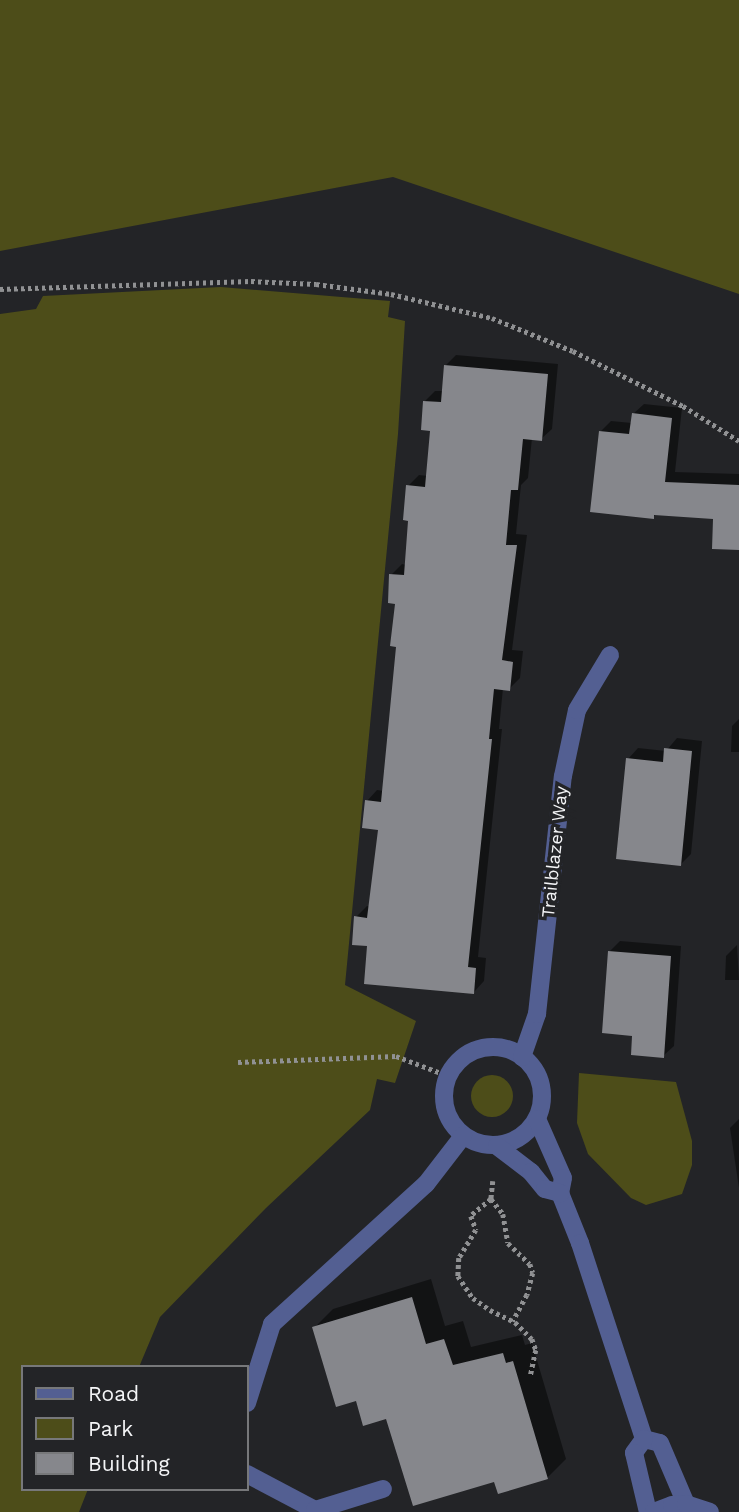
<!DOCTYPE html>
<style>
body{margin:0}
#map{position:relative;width:739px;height:1512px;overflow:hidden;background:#232427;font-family:"Work Sans",sans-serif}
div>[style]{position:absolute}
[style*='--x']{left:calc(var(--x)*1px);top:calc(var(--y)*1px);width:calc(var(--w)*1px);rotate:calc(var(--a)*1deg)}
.green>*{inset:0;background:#4d4d19}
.round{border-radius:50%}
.shadow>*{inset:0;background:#0007}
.building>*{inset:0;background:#86878c}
.path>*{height:4.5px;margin-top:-2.25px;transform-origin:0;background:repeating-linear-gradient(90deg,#909193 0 3.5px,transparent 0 7px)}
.minor>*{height:18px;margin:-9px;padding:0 9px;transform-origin:9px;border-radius:9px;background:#535f92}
.minor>.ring{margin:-9px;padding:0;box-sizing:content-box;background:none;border:18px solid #535f92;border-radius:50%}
span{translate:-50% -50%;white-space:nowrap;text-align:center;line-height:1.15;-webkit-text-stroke:7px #232427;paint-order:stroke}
.street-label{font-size:18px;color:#f4f5f7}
.legend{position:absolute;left:21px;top:1365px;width:228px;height:126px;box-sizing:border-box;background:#232427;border:2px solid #77787a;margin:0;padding:9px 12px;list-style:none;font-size:21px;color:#f4f5f7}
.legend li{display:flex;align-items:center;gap:14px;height:35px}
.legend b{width:35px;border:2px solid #77787a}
</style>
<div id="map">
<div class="green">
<div style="clip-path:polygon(0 0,739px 0,739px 294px,393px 177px,0 251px)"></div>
<div style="clip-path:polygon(221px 287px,390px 301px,388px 317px,405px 321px,398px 434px,345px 985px,416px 1021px,395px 1083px,377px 1079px,370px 1110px,266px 1208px,160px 1317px,139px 1367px,23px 1367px,23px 1489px,88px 1489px,79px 1512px,0 1512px,0 314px,36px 309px,43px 296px)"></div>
<div style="clip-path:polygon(579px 1073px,676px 1082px,692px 1141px,692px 1165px,682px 1194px,646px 1205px,631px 1198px,588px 1154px,577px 1123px)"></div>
<div class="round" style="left:471px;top:1075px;width:42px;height:42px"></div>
</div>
<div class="shadow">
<div style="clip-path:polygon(456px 355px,558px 364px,552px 429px,541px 439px,532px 438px,528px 478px,521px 485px,516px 534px,527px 535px,512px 650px,523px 651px,520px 678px,509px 689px,503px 688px,499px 729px,502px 729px,478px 957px,486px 958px,484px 981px,474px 992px,369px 944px,356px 917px,367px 906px,371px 907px,380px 828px,367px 801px,377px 790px,384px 791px,398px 645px,397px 602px,391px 575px,402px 564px,406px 565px,410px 519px,408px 486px,419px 475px,428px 476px,432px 430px,425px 401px,435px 391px,443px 391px,445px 366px)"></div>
<div style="clip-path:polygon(644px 404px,682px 408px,675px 472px,739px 474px,739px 548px,715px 517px,657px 513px,653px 517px,601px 431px,611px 421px,632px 423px,633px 414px)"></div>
<div style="clip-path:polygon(739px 719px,739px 752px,731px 752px,732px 726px)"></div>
<div style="clip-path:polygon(677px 738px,702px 741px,691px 854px,681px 864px,628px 759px,638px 748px,666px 751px)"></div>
<div style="clip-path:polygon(620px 941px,681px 946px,674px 1046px,663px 1056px,634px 1034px,609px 952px)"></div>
<div style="clip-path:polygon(737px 945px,739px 980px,725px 980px,726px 956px)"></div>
<div style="clip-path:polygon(739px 1119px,739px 1188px,730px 1128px)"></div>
<div style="clip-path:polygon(431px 1279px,445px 1326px,463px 1321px,471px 1347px,522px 1335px,525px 1345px,532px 1343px,566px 1459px,547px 1478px,495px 1480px,357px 1399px,314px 1328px,333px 1309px)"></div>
</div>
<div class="building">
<div style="clip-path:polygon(444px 365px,548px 374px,542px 441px,523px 439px,518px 490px,511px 490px,506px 545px,517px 545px,502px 660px,513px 662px,510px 691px,494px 689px,489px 739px,492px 739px,468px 967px,476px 968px,474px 994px,364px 984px,367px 946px,352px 945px,354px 916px,367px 918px,378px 830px,362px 828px,365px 800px,381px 802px,396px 647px,390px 646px,395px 604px,388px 603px,389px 574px,404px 575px,408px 521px,403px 520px,406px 485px,425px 487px,430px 431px,421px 430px,423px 401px,441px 402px)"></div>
<div style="clip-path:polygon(632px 413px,672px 418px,665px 482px,739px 485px,739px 550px,712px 549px,713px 519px,654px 515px,654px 519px,590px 512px,599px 431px,629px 434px)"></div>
<div style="clip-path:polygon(664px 748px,692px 751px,681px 866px,616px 859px,626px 758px,663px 762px)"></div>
<div style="clip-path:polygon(608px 951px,671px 956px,664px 1058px,631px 1055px,632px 1036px,602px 1033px)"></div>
<div style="clip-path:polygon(412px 1297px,426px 1344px,444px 1339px,453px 1365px,503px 1353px,506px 1363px,513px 1361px,548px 1479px,498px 1494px,494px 1482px,413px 1506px,386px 1419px,363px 1426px,356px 1401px,336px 1407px,312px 1327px)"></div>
</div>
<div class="path">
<div style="--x:0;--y:289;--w:251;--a:-1.8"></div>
<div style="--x:251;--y:281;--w:65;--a:2.6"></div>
<div style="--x:316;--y:284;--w:76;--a:7.6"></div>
<div style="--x:391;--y:294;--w:104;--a:13.4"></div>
<div style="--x:492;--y:318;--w:87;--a:22.2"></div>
<div style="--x:573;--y:351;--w:123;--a:26.6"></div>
<div style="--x:683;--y:406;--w:66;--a:32"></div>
<div style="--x:238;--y:1062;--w:158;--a:-2.2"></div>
<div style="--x:396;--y:1056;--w:57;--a:20.7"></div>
<div style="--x:493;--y:1181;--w:18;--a:96"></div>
<div style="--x:491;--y:1199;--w:26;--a:140"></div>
<div style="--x:471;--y:1216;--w:15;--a:70"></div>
<div style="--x:476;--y:1230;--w:33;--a:121"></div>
<div style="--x:459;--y:1258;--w:18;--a:93"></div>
<div style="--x:458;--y:1276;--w:27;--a:56"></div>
<div style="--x:473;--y:1298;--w:21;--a:35"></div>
<div style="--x:490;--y:1310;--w:28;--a:26"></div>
<div style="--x:515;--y:1322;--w:24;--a:45"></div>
<div style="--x:532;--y:1339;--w:12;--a:70"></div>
<div style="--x:536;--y:1350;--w:25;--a:102"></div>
<div style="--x:491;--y:1199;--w:19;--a:51"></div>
<div style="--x:503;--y:1214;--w:29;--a:80"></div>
<div style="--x:508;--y:1243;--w:30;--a:44"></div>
<div style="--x:530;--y:1264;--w:9;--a:72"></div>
<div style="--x:533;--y:1273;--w:23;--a:105"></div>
<div style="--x:527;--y:1295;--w:30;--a:118"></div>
</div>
<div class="minor">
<div class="ring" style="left:444px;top:1047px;width:80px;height:80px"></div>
<div style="--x:522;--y:1057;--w:46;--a:-70.8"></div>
<div style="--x:537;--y:1014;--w:239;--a:-83.8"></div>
<div style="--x:563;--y:776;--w:67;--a:-78"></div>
<div style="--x:577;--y:710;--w:64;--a:-59"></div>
<div style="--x:537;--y:1119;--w:64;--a:66.2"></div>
<div style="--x:563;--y:1178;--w:15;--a:101"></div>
<div style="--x:560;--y:1193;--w:54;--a:68.2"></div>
<div style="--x:580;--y:1243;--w:206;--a:71.9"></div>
<div style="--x:497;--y:1146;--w:43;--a:37.4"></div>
<div style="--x:531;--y:1172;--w:22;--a:51"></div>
<div style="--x:545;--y:1189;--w:16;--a:15"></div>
<div style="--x:247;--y:1403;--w:83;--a:-72.4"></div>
<div style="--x:272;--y:1324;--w:208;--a:-42.3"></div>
<div style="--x:426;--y:1184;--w:61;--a:-52.4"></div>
<div style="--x:644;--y:1439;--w:16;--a:14"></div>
<div style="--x:660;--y:1443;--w:66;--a:66.9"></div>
<div style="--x:644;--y:1439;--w:17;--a:126"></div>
<div style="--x:634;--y:1453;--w:61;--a:76.7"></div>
<div style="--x:247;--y:1474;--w:77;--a:27.9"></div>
<div style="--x:315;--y:1510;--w:71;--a:-17.2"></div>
<div style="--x:654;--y:1512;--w:19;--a:-21"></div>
<div style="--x:672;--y:1505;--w:14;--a:-4"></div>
<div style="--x:686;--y:1504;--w:25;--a:18"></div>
</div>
<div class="street-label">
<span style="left:555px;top:852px;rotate:-84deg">Trailblazer Way</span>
</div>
<ul class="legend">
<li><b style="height:9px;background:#535f92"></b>Road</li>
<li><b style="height:19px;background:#4d4d19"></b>Park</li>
<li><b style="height:19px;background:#86878c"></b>Building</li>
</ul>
</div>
